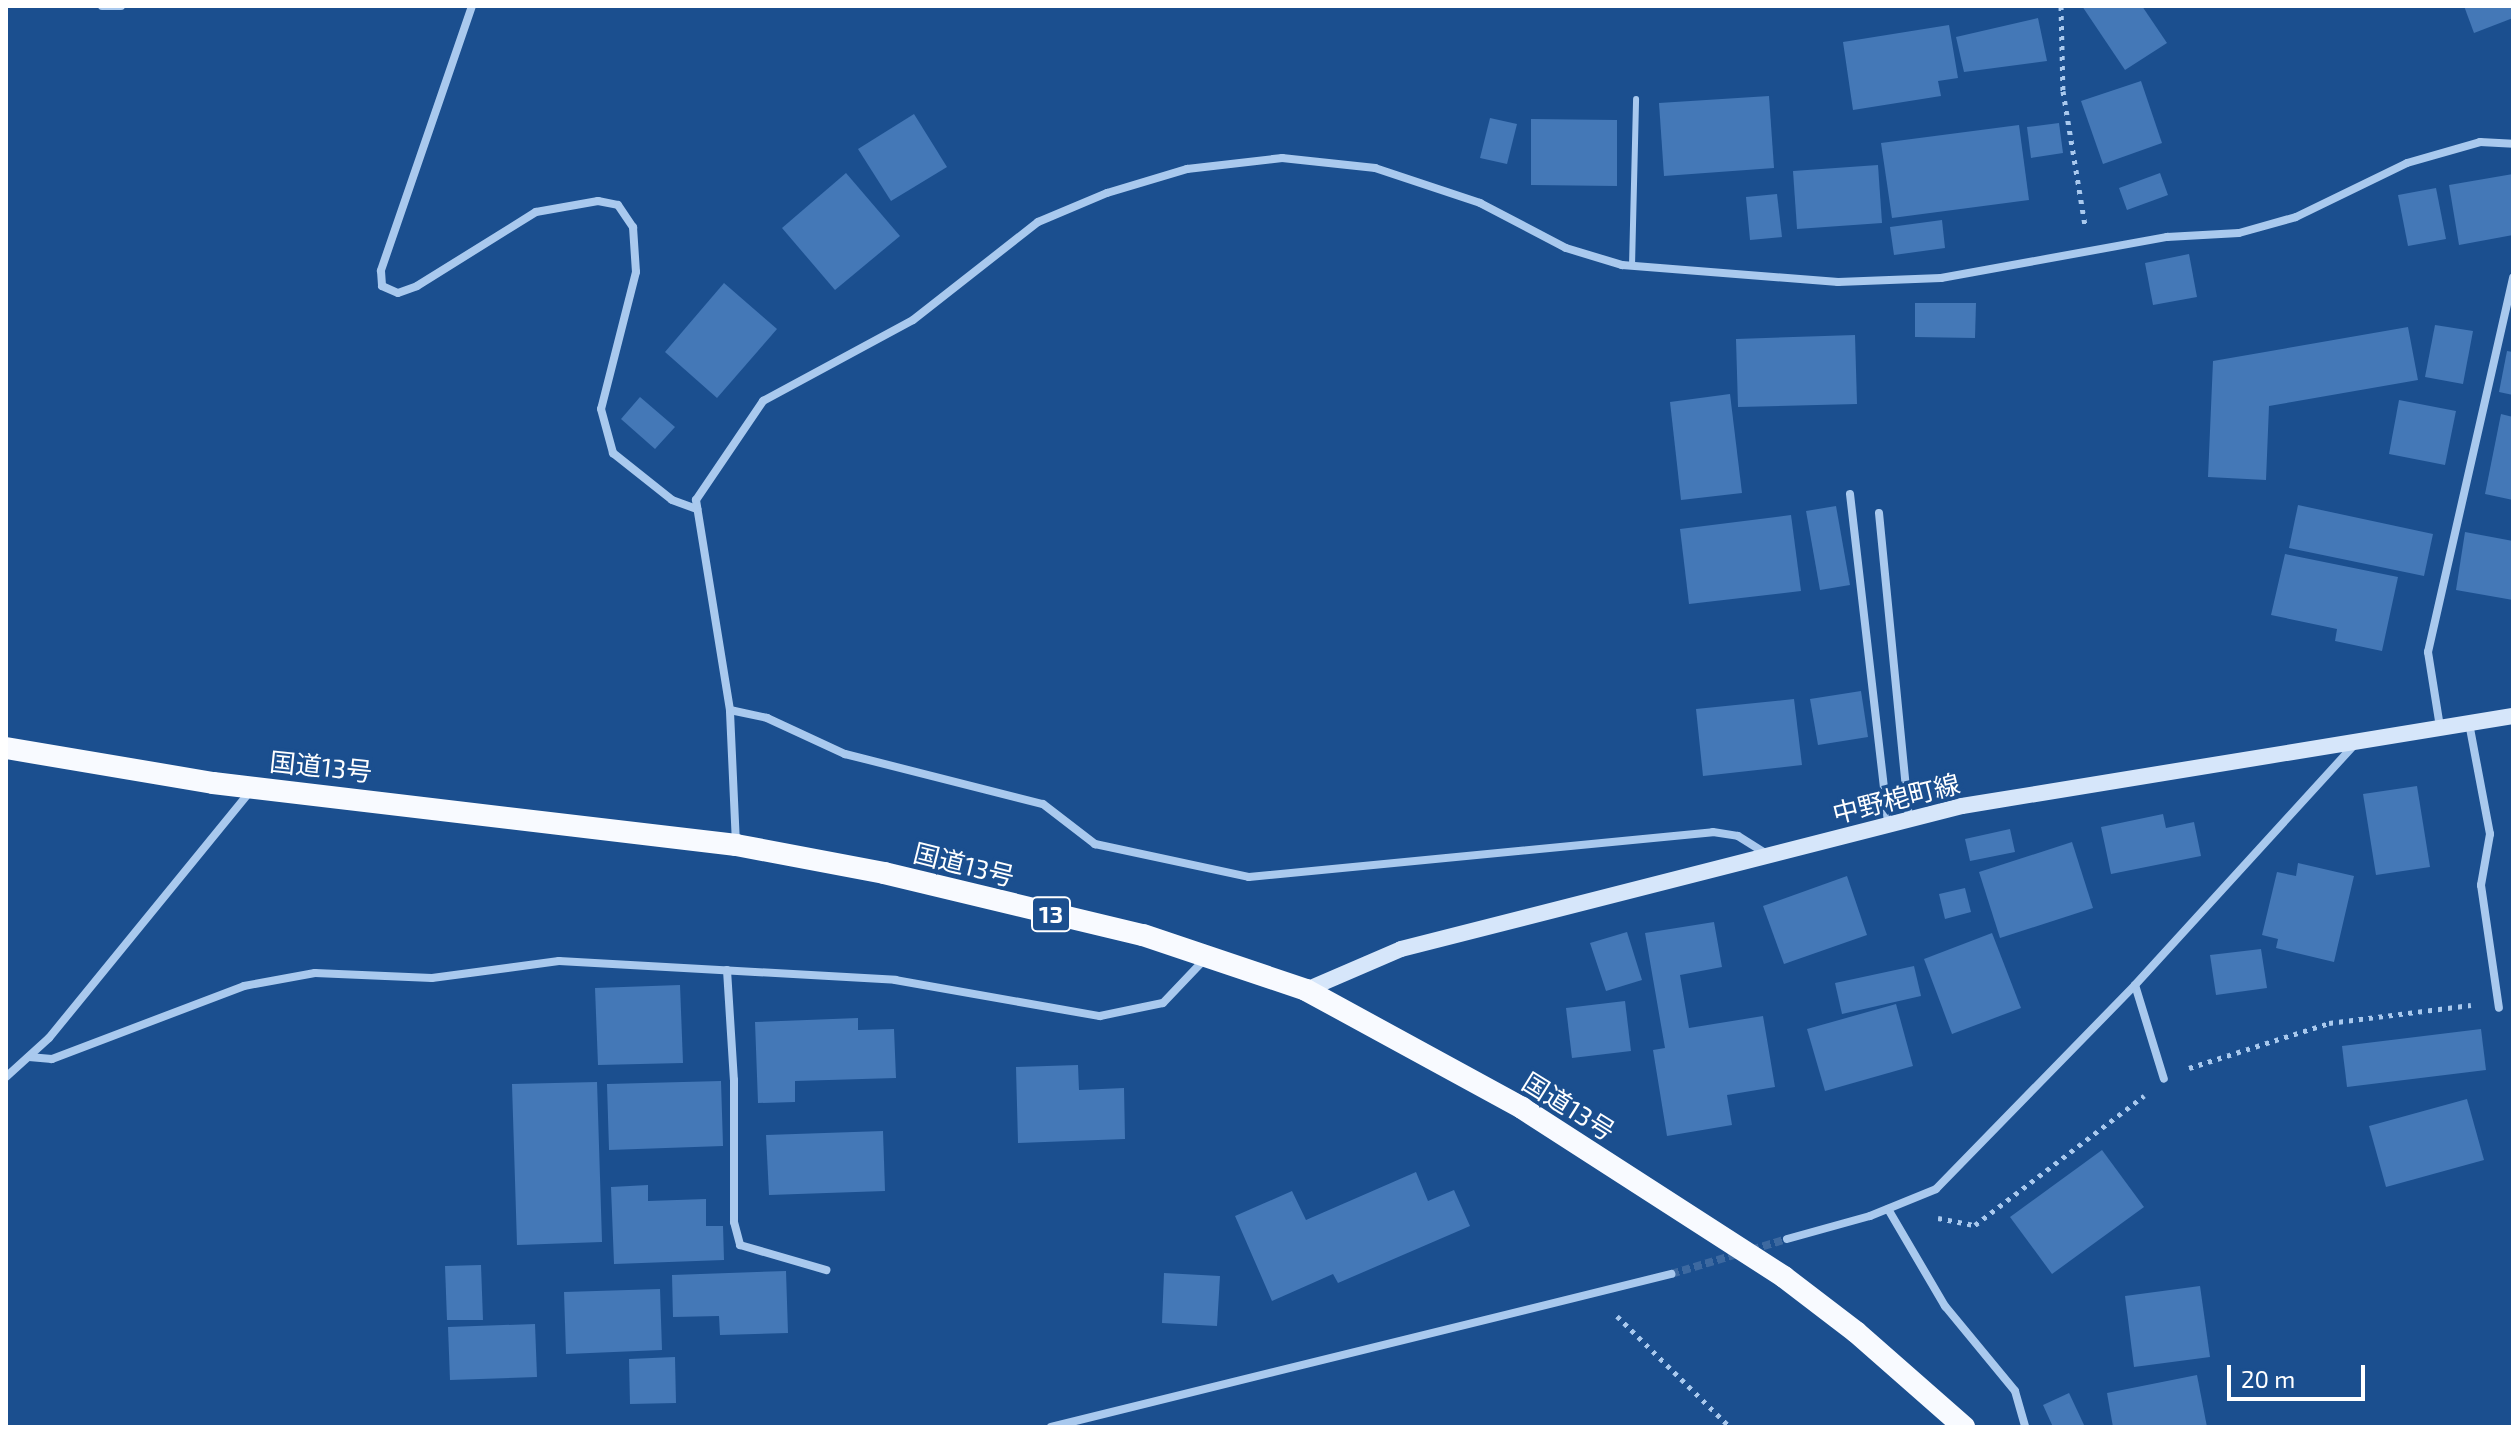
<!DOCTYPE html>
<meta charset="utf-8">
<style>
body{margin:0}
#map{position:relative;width:2519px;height:1433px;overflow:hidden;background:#1b4f8f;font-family:"Exo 2","Noto Sans JP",sans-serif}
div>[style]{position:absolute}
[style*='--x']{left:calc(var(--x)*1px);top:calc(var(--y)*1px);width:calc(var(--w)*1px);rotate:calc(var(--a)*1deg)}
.building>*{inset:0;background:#4478b7}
.minor-tunnel>*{height:8px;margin-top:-4px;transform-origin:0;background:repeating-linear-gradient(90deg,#3d69a0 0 8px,transparent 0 12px)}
.path>*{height:5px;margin-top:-2.5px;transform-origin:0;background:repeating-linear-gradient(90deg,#a9c9ee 0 4px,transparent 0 10px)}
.service>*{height:6px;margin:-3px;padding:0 3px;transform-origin:3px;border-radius:3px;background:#a9c9ee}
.minor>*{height:8px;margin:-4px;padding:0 4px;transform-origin:4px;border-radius:4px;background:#a9c9ee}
.secondary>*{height:16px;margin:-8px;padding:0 8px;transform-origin:8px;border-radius:8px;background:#d6e6fa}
.trunk>*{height:22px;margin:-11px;padding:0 11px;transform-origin:11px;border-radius:11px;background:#f8faff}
span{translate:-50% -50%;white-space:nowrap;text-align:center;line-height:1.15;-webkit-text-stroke:7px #1b4f8f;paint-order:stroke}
.shield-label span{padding:2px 6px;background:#1b4f8f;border:2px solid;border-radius:6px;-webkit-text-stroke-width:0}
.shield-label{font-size:24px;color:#fff;font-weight:700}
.street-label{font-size:26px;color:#fff}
.frame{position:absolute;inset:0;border:8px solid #fff;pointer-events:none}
.scale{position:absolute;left:2227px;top:1365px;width:138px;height:36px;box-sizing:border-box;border:4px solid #fff;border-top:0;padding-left:10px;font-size:24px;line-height:28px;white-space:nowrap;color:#fff;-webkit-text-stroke:6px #1b4f8f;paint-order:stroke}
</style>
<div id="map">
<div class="building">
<div style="clip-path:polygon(2082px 6px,2142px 6px,2167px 43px,2125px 70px)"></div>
<div style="clip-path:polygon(2464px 6px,2513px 6px,2513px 18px,2474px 33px)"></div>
<div style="clip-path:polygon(2038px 18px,2047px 61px,1964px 72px,1956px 37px)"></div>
<div style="clip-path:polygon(1949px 25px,1958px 78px,1938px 81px,1941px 96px,1853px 110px,1843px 42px)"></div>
<div style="clip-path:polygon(2141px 81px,2162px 143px,2103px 164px,2081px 101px)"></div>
<div style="clip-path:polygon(1769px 96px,1774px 168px,1664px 176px,1659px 103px)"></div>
<div style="clip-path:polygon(914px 114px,947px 167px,891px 201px,858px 149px)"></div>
<div style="clip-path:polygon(1490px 118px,1517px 124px,1507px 164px,1480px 158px)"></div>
<div style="clip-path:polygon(1531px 119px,1617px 120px,1617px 186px,1531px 185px)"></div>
<div style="clip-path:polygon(2059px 123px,2063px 153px,2031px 158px,2027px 127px)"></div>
<div style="clip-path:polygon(2019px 125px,2029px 200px,1892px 218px,1881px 143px)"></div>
<div style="clip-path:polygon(1878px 165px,1882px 223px,1797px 229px,1793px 171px)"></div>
<div style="clip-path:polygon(846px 173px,900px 236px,835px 290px,782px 228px)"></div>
<div style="clip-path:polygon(2160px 173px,2168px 195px,2127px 210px,2119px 188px)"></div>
<div style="clip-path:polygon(2513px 174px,2513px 235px,2459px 245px,2449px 185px)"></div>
<div style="clip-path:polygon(2436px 188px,2446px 239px,2408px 246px,2398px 195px)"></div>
<div style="clip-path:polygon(1777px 194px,1782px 237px,1750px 240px,1746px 197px)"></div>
<div style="clip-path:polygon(1942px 220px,1945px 248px,1894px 255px,1890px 227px)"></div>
<div style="clip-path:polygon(2189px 254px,2197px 297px,2153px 305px,2145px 263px)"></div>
<div style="clip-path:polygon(724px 283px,777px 329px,717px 398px,665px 352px)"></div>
<div style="clip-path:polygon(1915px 303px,1976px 303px,1975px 338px,1915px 337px)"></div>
<div style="clip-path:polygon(2435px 325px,2473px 331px,2463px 384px,2425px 377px)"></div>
<div style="clip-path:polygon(2408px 327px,2418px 380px,2269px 406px,2266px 480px,2208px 477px,2213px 361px)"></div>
<div style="clip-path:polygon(1855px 335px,1857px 404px,1738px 407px,1736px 339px)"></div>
<div style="clip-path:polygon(2507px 351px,2513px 352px,2513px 395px,2499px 392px)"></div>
<div style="clip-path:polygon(1730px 394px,1742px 493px,1681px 500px,1670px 402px)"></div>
<div style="clip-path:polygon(640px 397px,675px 427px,655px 449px,621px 419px)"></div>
<div style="clip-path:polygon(2399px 400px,2456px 411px,2445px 465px,2389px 454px)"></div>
<div style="clip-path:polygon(2501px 414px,2513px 417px,2513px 500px,2485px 494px)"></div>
<div style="clip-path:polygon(2298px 505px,2433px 534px,2424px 576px,2289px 548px)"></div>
<div style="clip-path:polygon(1836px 506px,1850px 585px,1820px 590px,1806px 511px)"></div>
<div style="clip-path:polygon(1791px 515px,1801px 591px,1689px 604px,1680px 529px)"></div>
<div style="clip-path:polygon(2465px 532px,2513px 541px,2513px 600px,2456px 590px)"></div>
<div style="clip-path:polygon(2285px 554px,2398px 577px,2382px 651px,2335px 641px,2337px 629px,2271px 615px)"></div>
<div style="clip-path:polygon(1861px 691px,1868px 737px,1818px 745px,1810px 699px)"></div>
<div style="clip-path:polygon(1794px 699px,1802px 765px,1703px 776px,1696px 709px)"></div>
<div style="clip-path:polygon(2417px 786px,2430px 867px,2376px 875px,2363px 794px)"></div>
<div style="clip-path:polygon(2163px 814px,2166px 828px,2194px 822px,2201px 856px,2111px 874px,2101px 827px)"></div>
<div style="clip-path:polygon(2010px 829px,2015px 852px,1970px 861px,1965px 839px)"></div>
<div style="clip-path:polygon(2072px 842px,2093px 908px,2000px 938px,1979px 872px)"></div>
<div style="clip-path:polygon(2298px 863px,2354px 876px,2334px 962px,2276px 948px,2278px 939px,2262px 935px,2277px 872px,2296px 876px)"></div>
<div style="clip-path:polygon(1847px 876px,1867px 935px,1784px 964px,1763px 906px)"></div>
<div style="clip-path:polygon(1965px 888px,1971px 912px,1945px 919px,1939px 894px)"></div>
<div style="clip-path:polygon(1714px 922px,1722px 967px,1680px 975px,1689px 1028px,1763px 1016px,1775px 1087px,1727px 1095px,1732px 1125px,1667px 1136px,1653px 1050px,1665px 1048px,1645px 933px)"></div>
<div style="clip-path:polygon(1627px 932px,1642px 980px,1606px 991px,1590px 943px)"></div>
<div style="clip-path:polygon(1992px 933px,2021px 1008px,1952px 1034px,1924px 959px)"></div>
<div style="clip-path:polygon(2261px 949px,2267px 988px,2216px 995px,2210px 955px)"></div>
<div style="clip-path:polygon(1914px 966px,1921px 996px,1842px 1014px,1835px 983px)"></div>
<div style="clip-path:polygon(680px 985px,683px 1063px,598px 1065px,595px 988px)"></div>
<div style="clip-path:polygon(1625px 1001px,1631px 1051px,1572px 1058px,1566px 1008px)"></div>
<div style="clip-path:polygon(1896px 1004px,1913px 1066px,1825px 1091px,1807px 1029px)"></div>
<div style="clip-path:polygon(858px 1018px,858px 1030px,894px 1029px,896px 1078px,795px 1081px,795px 1102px,758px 1103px,755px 1022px)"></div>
<div style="clip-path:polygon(2481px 1029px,2486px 1070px,2347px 1087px,2342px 1046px)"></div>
<div style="clip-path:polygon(1078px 1065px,1079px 1090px,1124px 1088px,1125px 1139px,1018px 1143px,1016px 1067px)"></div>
<div style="clip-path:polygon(721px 1081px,723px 1146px,609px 1150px,607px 1084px)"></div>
<div style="clip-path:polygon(597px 1082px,602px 1242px,517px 1245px,512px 1084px)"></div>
<div style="clip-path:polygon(2467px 1099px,2484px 1160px,2386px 1187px,2369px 1126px)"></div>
<div style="clip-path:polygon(883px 1131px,885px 1191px,769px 1195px,766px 1135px)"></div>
<div style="clip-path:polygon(2102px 1150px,2144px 1207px,2052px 1274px,2010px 1217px)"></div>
<div style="clip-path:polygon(1416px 1172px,1428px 1201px,1454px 1190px,1470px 1226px,1338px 1283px,1333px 1274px,1272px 1301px,1235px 1216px,1292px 1191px,1306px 1220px)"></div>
<div style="clip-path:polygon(648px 1185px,648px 1201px,706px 1199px,706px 1226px,723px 1226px,724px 1260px,614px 1264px,611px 1187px)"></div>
<div style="clip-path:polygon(481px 1265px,483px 1320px,447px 1320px,445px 1266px)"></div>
<div style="clip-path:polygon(786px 1271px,788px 1333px,720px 1335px,719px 1316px,673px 1317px,672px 1275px)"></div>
<div style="clip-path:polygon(1164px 1273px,1220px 1276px,1217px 1326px,1162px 1323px)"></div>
<div style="clip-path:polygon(2200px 1286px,2210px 1357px,2134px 1367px,2125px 1296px)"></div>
<div style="clip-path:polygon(660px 1289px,662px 1350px,566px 1354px,564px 1292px)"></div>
<div style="clip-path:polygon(535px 1324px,537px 1377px,450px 1380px,448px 1327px)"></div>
<div style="clip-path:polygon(675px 1357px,676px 1403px,630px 1404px,629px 1359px)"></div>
<div style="clip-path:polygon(2197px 1375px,2207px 1427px,2113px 1427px,2107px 1393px)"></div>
<div style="clip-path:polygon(2069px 1393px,2085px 1427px,2053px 1427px,2043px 1405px)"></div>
</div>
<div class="minor-tunnel">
<div style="--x:1671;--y:1274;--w:121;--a:-16.8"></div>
</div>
<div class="path">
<div style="--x:2061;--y:6;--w:85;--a:88.7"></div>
<div style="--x:2063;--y:91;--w:137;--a:80.7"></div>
<div style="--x:2189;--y:1068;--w:147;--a:-17.8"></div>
<div style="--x:2329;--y:1023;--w:143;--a:-7.2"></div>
<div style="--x:1938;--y:1218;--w:38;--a:11"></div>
<div style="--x:1975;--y:1225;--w:213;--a:-37.4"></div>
<div style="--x:1617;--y:1316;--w:158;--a:44.5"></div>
</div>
<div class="service">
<div style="--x:1632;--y:266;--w:167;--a:-88.6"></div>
</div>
<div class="minor">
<div style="--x:102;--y:6;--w:19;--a:0"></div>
<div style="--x:472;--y:6;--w:280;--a:109"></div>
<div style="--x:381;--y:271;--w:15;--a:86"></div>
<div style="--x:382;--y:286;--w:17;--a:24"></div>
<div style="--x:398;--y:293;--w:20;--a:-20"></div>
<div style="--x:417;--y:286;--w:140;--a:-31.9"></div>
<div style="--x:536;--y:212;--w:63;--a:-10.1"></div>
<div style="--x:598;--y:201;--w:20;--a:11"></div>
<div style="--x:618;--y:205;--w:27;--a:56"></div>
<div style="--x:633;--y:227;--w:45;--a:86.2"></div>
<div style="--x:636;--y:272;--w:141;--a:104.3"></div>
<div style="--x:601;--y:409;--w:46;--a:74.7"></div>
<div style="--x:613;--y:453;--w:75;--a:38.5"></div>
<div style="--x:672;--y:500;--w:27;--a:20"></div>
<div style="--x:1850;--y:494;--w:331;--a:83.4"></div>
<div style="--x:1879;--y:513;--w:306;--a:84.4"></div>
<div style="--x:730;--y:710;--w:38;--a:12"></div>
<div style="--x:767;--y:718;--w:86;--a:24.8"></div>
<div style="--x:845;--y:754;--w:204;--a:14.2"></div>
<div style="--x:1043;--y:804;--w:66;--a:37.6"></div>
<div style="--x:1095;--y:844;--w:157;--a:12.1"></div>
<div style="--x:1249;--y:877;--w:466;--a:-5.5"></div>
<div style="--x:1713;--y:832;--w:25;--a:9"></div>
<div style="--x:1738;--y:836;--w:36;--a:32"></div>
<div style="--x:2469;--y:723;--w:113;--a:79.3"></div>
<div style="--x:2490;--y:834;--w:52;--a:100"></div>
<div style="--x:2481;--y:885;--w:124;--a:81.7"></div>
<div style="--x:2440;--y:727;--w:76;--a:-99.1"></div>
<div style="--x:2428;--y:652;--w:384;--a:-77.2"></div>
<div style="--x:736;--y:844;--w:134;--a:-92.6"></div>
<div style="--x:730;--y:710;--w:213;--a:-99.2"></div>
<div style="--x:696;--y:500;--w:120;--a:-55.9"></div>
<div style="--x:763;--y:401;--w:170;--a:-28.4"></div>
<div style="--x:913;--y:320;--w:159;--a:-38.1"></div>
<div style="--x:1038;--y:222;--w:75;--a:-22.8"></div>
<div style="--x:1107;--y:193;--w:84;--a:-16.7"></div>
<div style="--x:1187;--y:169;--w:96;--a:-6.6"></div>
<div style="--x:1282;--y:158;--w:94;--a:6.1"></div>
<div style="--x:1375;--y:168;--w:111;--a:18.4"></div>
<div style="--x:1480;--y:203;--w:97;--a:27.6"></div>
<div style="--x:1566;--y:248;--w:59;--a:16.9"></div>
<div style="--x:1622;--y:265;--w:217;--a:4.5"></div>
<div style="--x:1838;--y:282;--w:103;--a:-2.2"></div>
<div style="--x:1941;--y:278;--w:230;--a:-10.3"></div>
<div style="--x:2167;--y:237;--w:72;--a:-3.2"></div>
<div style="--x:2239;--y:233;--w:59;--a:-15.7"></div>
<div style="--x:2296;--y:217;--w:123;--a:-25.9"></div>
<div style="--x:2407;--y:163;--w:76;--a:-16"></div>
<div style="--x:2480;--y:142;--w:33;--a:3"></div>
<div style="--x:727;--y:970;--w:110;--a:86.4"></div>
<div style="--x:734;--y:1080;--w:142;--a:90"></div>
<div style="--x:734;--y:1222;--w:24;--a:75"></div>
<div style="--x:740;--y:1245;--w:90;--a:16.2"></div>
<div style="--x:2135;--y:985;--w:98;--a:72.9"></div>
<div style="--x:29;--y:1057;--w:23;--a:5"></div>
<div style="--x:52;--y:1059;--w:205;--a:-20.8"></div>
<div style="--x:244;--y:986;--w:72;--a:-10.4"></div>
<div style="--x:315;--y:973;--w:117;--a:2.4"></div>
<div style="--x:432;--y:978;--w:128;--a:-7.6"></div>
<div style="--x:559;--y:961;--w:337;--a:3.2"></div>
<div style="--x:895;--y:980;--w:208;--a:10"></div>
<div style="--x:1100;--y:1016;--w:64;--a:-11.7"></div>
<div style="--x:1163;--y:1003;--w:59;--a:-46.4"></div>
<div style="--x:6;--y:1077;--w:58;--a:-42.2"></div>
<div style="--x:49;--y:1038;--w:320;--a:-50.8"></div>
<div style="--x:1888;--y:1209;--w:113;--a:59.6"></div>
<div style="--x:1945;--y:1306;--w:110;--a:50.5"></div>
<div style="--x:2015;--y:1391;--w:37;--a:74"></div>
<div style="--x:1787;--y:1239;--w:86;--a:-15.5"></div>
<div style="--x:1870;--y:1216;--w:71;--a:-22.2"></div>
<div style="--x:1936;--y:1189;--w:285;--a:-45.7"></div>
<div style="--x:2135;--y:985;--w:325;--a:-47.6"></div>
<div style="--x:1051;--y:1427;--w:639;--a:-13.86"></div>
</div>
<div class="secondary">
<div style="--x:1306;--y:990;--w:103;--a:-23.3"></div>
<div style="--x:1401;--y:949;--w:579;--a:-14.3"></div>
<div style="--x:1962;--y:806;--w:558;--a:-9.28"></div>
</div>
<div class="trunk">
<div style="--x:6;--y:748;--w:210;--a:9.6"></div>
<div style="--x:213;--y:783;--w:527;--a:6.76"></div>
<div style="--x:736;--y:845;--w:151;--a:10.7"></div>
<div style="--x:884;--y:873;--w:266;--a:13.5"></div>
<div style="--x:1143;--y:935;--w:172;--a:18.6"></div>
<div style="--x:1306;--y:990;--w:246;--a:28.6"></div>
<div style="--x:1522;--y:1108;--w:312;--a:32.8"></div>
<div style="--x:1784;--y:1277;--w:91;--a:37.4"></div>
<div style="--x:1856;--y:1332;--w:144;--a:41.3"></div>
</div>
<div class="shield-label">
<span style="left:1051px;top:914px">13</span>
</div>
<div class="street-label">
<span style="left:321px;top:766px;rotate:6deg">国道13号</span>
<span style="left:1896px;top:798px;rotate:-14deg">中野梍町線</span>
<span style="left:964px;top:864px;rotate:14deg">国道13号</span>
<span style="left:1569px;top:1106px;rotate:32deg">国道13号</span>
</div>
<div class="frame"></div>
<div class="scale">20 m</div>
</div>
